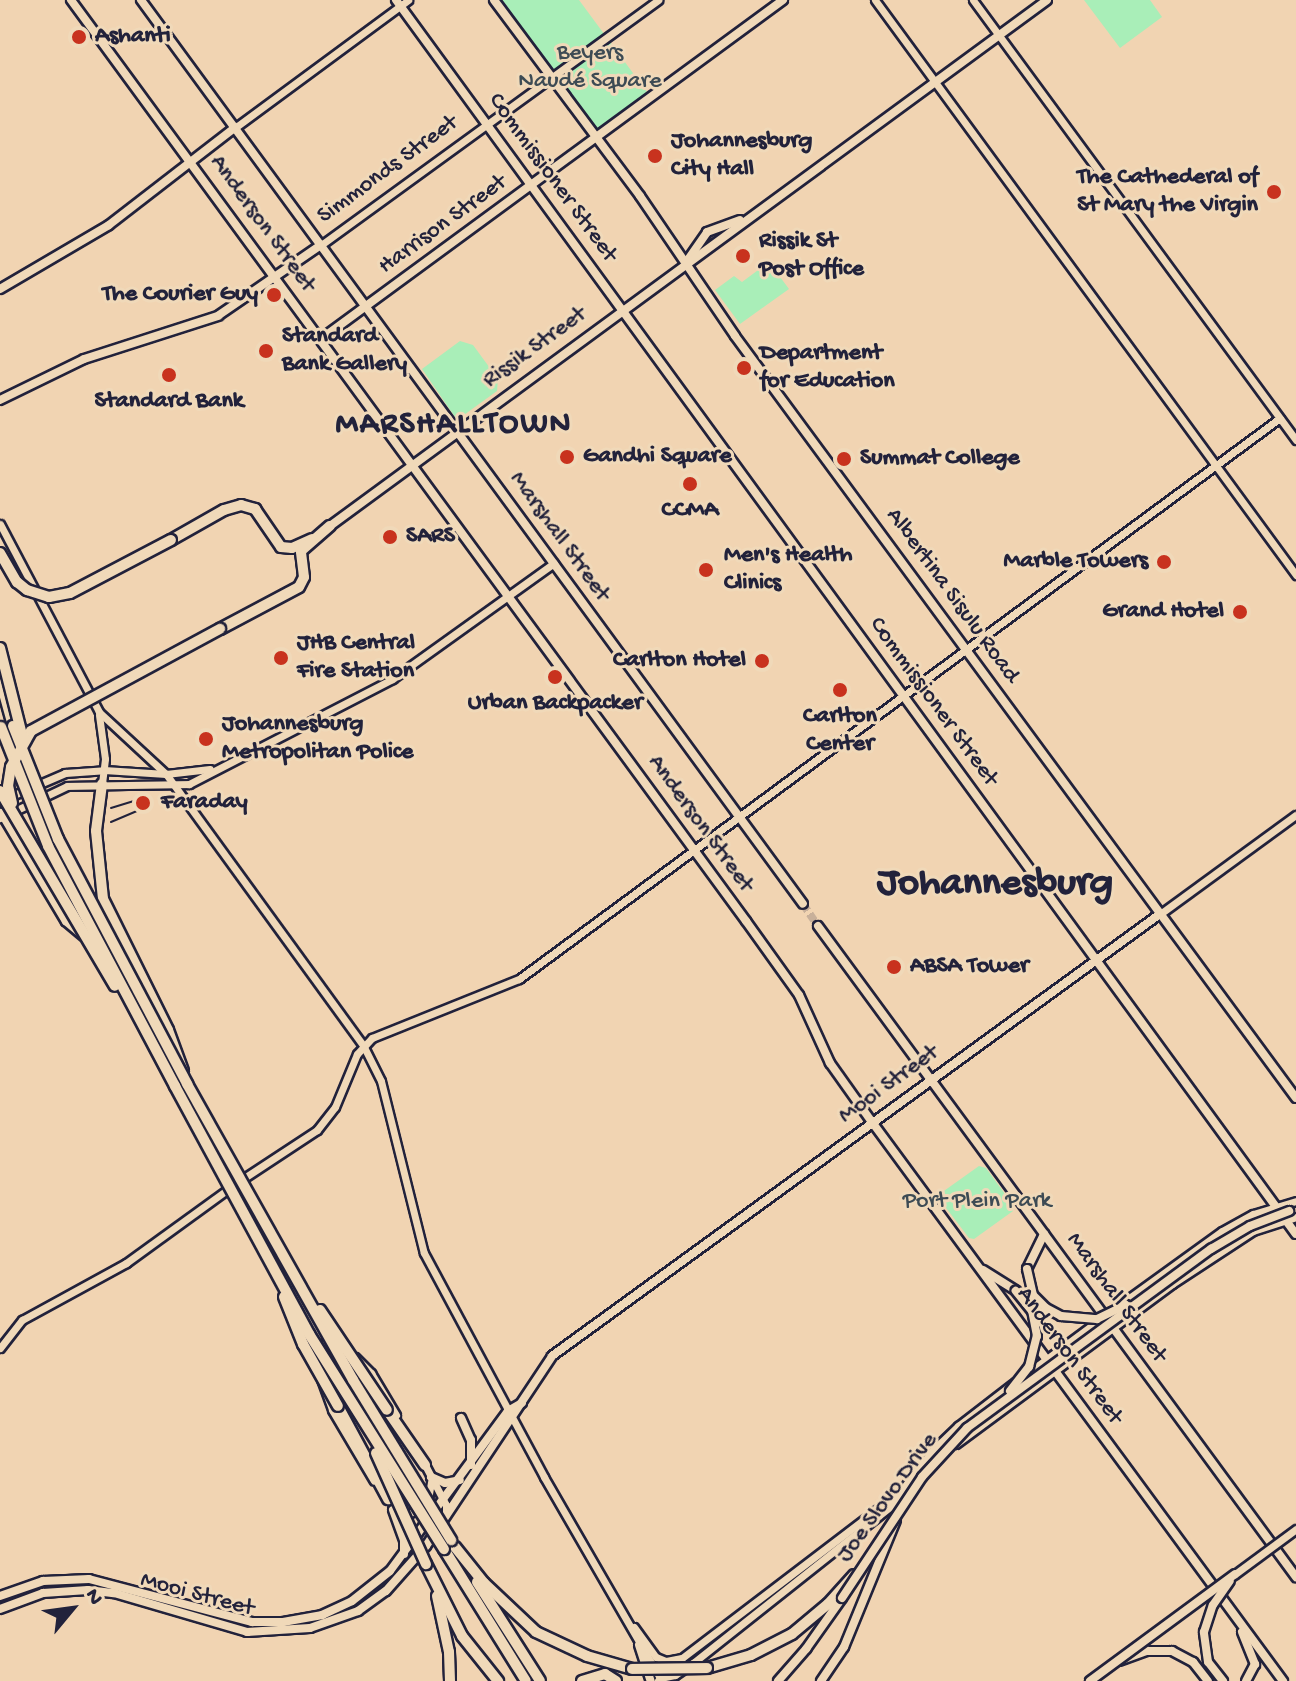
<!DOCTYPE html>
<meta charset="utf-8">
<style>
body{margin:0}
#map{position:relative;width:1296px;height:1681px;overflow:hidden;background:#f1d4b2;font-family:"Gochi Hand",sans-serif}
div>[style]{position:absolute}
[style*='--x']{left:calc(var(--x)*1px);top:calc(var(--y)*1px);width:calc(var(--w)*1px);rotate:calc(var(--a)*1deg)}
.green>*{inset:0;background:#a9eeb8}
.primary-tunnel>*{height:8px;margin-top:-4px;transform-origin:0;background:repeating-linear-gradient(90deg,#c8b09a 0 8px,transparent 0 12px)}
.roads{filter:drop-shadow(2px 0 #22223b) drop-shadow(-2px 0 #22223b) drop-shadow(0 2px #22223b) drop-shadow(0 -2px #22223b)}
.tertiary>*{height:7px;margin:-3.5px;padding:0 3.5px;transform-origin:3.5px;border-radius:3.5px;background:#f0d9b9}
.secondary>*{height:7px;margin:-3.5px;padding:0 3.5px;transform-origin:3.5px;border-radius:3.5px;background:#f0d9b9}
.primary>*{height:8px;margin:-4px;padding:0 4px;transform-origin:4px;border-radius:4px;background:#f0d9b9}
.motorway>*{height:10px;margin:-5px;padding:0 5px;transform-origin:5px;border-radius:5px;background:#f0d9b9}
.rail>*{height:2px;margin:-1px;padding:0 1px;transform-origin:1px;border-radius:1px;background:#22223b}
.bridges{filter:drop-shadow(2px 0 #22223b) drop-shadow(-2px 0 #22223b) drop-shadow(0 2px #22223b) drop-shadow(0 -2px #22223b)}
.secondary-bridge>*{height:7px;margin:-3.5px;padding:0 3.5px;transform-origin:3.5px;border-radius:3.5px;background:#f0d9b9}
.primary-bridge>*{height:8px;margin:-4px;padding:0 4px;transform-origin:4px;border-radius:4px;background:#f0d9b9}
.motorway-bridge>*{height:10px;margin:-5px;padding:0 5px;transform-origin:5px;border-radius:5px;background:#f0d9b9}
.dots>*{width:22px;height:22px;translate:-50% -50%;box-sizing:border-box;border:4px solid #f0d9b9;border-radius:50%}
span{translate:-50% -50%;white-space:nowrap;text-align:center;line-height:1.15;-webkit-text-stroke:6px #f0d9b9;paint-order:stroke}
.poi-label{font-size:24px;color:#22223b;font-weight:700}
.left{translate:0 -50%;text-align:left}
.right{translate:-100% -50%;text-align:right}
.park-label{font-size:24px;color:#3d4b54}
.street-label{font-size:24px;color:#22223b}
.district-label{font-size:32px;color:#22223b;font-weight:700;letter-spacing:2px}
.town-label{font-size:40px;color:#22223b;font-weight:700}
.north{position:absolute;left:32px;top:1569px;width:80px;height:80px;-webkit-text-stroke:6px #f0d9b9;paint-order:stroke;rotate:61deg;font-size:22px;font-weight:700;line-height:32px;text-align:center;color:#22223b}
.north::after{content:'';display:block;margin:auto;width:28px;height:36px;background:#22223b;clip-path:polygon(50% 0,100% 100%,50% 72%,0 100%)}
</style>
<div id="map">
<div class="green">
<div style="clip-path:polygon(502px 0,579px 0,647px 92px,597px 129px)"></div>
<div style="clip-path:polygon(1084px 0,1150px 0,1162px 17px,1120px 48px)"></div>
<div style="clip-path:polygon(769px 262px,789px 289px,740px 324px,715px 290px,734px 276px,742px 282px)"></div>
<div style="clip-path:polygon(460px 341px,473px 345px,498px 379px,497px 391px,457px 420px,422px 369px)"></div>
<div style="clip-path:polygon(979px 1166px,986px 1168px,1013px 1205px,1013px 1211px,974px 1239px,969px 1238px,940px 1200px,941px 1193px)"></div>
</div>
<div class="primary-tunnel">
<div style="--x:803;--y:904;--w:27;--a:56"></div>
</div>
<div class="roads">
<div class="tertiary">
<div style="--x:875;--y:0;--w:713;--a:53.79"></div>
<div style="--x:973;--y:0;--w:546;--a:53.72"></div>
<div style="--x:0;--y:524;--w:212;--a:62.2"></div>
<div style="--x:99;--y:712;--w:91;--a:42.8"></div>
<div style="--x:166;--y:774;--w:335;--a:54"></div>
<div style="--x:363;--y:1045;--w:40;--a:63.4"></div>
<div style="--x:381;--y:1081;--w:177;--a:76"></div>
<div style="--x:424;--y:1253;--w:254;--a:61.8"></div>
<div style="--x:544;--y:1477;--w:232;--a:60"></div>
<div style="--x:660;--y:1678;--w:15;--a:-11"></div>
<div style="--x:675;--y:1675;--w:22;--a:-34"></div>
<div style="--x:693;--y:1663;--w:278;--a:-38.4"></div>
<div style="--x:99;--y:715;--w:44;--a:82.2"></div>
<div style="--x:105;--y:759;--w:25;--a:97"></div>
<div style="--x:0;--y:801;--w:71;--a:-23.3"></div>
<div style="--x:65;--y:773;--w:39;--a:-4"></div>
<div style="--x:104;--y:770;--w:62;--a:3.7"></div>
<div style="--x:166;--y:774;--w:44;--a:-6.5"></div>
<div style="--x:0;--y:812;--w:127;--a:59.2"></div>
<div style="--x:65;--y:921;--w:23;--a:40"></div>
<div style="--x:0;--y:818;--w:74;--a:-25.5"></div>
<div style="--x:67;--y:786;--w:122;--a:-0.9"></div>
<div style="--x:189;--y:784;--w:229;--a:-27.3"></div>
<div style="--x:392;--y:679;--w:199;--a:-35.6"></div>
<div style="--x:1160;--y:914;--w:168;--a:-36.1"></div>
<div style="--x:145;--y:1020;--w:361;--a:61.5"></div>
<div style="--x:317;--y:1337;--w:11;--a:90"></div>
<div style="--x:1118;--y:1306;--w:128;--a:-35.8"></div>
<div style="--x:1222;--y:1231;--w:35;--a:-29"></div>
<div style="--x:1253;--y:1214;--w:45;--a:-16.8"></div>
<div style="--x:355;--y:1357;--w:23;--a:45"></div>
<div style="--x:371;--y:1373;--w:49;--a:59.2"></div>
<div style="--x:1025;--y:1375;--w:96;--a:-36.5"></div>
<div style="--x:321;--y:1379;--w:33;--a:70"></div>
<div style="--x:332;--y:1410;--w:82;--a:59.4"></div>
<div style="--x:956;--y:1444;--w:269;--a:-36.5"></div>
<div style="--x:1172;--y:1284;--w:97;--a:-33.2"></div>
<div style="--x:1253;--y:1231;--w:45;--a:-18"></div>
<div style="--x:634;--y:1627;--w:37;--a:54"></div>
<div style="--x:656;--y:1657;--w:11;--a:22"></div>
<div style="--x:666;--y:1661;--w:16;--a:-11"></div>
<div style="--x:682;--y:1658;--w:275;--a:-37.3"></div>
<div style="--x:901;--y:1491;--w:52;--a:-52"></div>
<div style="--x:933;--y:1450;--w:35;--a:-44"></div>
<div style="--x:958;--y:1426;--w:72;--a:-37.7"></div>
</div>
<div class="secondary">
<div style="--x:236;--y:127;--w:214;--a:-36.4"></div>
<div style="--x:321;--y:245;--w:417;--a:-36"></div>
<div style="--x:0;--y:1348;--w:36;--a:-52"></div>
<div style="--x:22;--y:1320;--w:119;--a:-28.7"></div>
<div style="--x:126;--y:1263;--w:135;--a:-35.9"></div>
<div style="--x:235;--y:1184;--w:98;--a:-33.4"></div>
<div style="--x:317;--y:1130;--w:29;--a:-52"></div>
<div style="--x:335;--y:1107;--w:57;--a:-67.5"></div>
<div style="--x:357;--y:1054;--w:22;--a:-47"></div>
<div style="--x:372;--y:1038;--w:158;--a:-21.9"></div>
<div style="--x:519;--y:979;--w:945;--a:-36.4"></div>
<div style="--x:425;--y:1465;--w:45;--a:62.3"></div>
<div style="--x:446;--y:1505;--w:9;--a:90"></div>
<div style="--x:404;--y:1516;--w:25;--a:-26"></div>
<div style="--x:427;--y:1505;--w:27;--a:-80"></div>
</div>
<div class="primary">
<div style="--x:71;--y:0;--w:1142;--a:53.76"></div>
<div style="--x:746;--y:921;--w:91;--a:54.4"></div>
<div style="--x:799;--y:995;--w:75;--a:65.5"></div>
<div style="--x:830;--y:1063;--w:72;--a:54.6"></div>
<div style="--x:872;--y:1122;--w:694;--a:53.68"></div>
<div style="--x:141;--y:0;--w:1120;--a:53.78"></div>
<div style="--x:396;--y:0;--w:1527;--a:53.9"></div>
<div style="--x:494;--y:0;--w:244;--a:53.3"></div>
<div style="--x:640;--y:196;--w:169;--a:55.8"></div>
<div style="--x:735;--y:336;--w:946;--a:53.64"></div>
<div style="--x:687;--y:261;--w:35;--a:-55"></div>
<div style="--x:707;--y:232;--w:35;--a:-20"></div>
<div style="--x:0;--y:289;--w:126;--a:-30.4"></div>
<div style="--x:109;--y:225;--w:160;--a:-37.7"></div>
<div style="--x:219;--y:315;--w:124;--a:-34.5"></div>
<div style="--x:321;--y:339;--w:573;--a:-36.27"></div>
<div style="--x:0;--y:400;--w:93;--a:-26"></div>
<div style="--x:84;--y:359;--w:141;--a:-17.8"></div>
<div style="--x:330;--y:526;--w:889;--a:-36.26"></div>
<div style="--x:818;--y:926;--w:808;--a:53.71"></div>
<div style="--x:1027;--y:1269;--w:39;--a:-64"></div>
<div style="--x:983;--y:1270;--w:39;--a:32"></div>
<div style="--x:461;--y:1418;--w:24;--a:66"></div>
<div style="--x:471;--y:1440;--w:25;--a:90"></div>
<div style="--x:431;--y:1477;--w:15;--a:23"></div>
<div style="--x:445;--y:1483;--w:15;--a:-11"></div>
<div style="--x:393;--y:1510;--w:32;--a:70"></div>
<div style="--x:404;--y:1540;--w:14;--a:90"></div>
<div style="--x:0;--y:1596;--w:46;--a:-19.2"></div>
<div style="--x:43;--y:1581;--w:46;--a:-2.5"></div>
<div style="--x:89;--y:1579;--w:169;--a:14.8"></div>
<div style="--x:252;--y:1622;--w:31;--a:0"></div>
<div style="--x:283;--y:1622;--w:40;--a:-10"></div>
<div style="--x:322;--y:1615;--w:33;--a:-25"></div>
<div style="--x:352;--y:1601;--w:48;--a:-38.3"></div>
<div style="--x:390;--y:1571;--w:199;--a:-53.6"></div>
<div style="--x:508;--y:1411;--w:16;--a:-30"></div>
<div style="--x:0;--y:1609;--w:46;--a:-20.4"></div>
<div style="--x:43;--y:1593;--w:45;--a:-3.8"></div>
<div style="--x:88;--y:1590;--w:26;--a:7"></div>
<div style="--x:114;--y:1593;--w:139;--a:16.3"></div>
<div style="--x:247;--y:1632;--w:63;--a:-3.6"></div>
<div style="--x:310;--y:1628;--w:51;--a:-19.5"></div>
<div style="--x:358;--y:1611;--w:34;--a:-36"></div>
<div style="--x:386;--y:1591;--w:60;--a:-48.4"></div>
<div style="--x:426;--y:1546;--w:228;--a:-56.4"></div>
<div style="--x:552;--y:1356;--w:752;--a:-36.02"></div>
<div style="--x:1242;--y:1632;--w:35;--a:68"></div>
<div style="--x:1255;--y:1664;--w:19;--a:118"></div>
<div style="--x:639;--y:1645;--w:38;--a:72"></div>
<div style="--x:1119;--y:1661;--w:30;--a:-20"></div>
<div style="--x:1147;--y:1651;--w:25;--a:0"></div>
<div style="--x:1172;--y:1651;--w:24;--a:28"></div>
<div style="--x:1193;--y:1662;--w:24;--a:52"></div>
<div style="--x:659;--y:1681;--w:26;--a:-50"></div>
<div style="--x:778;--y:1681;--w:43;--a:-48.8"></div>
<div style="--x:806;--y:1649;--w:62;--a:-54.8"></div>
<div style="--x:821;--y:1681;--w:41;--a:-55.9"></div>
<div style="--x:844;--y:1647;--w:137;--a:-67.7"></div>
</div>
<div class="motorway">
<div style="--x:171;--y:540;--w:61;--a:-29.5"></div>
<div style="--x:224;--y:510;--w:18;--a:-16"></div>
<div style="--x:241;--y:505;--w:15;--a:16"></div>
<div style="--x:255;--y:509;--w:46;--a:55.6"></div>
<div style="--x:281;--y:547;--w:11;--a:5"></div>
<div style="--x:292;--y:548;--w:22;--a:-24"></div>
<div style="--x:220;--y:629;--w:89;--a:-28"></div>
<div style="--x:299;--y:587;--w:11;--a:-63"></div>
<div style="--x:304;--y:577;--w:26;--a:-97"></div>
<div style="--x:301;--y:551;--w:38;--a:-41"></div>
<div style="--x:0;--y:679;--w:49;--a:74.5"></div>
<div style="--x:102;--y:784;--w:47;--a:97.3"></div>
<div style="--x:96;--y:831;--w:68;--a:84.1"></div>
<div style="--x:103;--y:899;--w:146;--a:63.6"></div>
<div style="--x:168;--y:1030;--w:44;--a:69.9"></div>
<div style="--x:338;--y:1406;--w:106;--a:61.7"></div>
<div style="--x:387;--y:1410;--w:67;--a:55.4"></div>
<div style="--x:455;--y:1547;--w:46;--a:51.1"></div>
<div style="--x:484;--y:1583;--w:71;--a:43.3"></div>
<div style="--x:536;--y:1632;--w:56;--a:25.2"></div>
<div style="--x:587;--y:1656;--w:47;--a:16.1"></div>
<div style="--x:444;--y:1549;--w:155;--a:58.2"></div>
<div style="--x:426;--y:1564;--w:80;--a:63.4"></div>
<div style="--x:462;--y:1636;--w:58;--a:51.3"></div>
<div style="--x:477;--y:1582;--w:117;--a:57.5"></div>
<div style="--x:437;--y:1596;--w:57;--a:77.9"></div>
<div style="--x:449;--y:1652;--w:29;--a:88"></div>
<div style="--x:707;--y:1668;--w:46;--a:-16.5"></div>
<div style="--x:751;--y:1655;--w:46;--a:-27.1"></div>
<div style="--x:792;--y:1634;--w:47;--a:-39.8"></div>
<div style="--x:828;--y:1604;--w:39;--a:-48"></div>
<div style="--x:582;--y:1681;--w:24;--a:-17"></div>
<div style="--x:605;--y:1674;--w:13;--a:32"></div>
</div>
</div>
<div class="rail">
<div style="--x:111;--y:808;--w:34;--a:-17"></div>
<div style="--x:111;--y:822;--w:39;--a:-23"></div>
</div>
<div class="bridges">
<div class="secondary-bridge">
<div style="--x:1235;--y:1574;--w:76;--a:-36.4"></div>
</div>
<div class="primary-bridge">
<div style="--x:1027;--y:1269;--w:27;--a:77"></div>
<div style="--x:1033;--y:1295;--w:18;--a:45"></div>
<div style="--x:1046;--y:1308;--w:17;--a:28"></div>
<div style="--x:1061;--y:1316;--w:36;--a:5"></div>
<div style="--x:1097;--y:1319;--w:32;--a:-26"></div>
<div style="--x:1010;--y:1391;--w:31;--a:-52"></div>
<div style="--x:1029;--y:1367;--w:32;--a:-76"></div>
<div style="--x:1037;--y:1336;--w:25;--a:-101"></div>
<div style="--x:1032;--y:1311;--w:26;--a:-129"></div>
<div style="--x:842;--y:1598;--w:145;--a:-56.5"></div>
<div style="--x:922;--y:1477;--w:67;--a:-47.4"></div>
<div style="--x:967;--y:1428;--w:303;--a:-36.3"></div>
<div style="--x:1211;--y:1249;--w:45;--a:-30.5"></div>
<div style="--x:1250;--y:1226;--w:42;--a:-21"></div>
<div style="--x:1090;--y:1681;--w:180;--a:-36.4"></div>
<div style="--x:1223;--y:1681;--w:24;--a:-128"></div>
<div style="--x:1208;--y:1662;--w:30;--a:-98"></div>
<div style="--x:1204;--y:1632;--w:28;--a:-72"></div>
<div style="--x:1213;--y:1605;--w:29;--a:-55"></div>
</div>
<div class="motorway-bridge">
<div style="--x:0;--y:553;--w:34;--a:60"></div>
<div style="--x:17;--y:582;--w:13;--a:39"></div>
<div style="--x:27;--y:590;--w:23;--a:18"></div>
<div style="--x:49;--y:597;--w:21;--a:-11"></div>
<div style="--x:70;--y:593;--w:114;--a:-27.7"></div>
<div style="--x:0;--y:648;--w:90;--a:75.8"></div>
<div style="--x:13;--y:726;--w:122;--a:68.3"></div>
<div style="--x:58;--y:839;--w:277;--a:62.2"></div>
<div style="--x:187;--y:1084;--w:339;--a:60.7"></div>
<div style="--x:353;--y:1380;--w:188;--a:58.5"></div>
<div style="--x:1;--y:727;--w:128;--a:68.4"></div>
<div style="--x:48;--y:846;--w:272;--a:62.1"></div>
<div style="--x:175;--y:1086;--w:282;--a:61.6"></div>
<div style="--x:309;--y:1334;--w:254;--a:57.9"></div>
<div style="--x:0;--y:791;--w:226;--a:59.5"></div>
<div style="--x:12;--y:803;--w:17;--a:-103"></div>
<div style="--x:8;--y:786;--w:19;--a:-81"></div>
<div style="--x:11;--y:767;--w:41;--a:-60.9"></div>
<div style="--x:31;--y:731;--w:215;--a:-28.4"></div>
<div style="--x:284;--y:1297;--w:51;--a:68"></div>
<div style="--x:303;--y:1344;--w:71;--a:60.6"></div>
<div style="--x:320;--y:1310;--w:120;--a:56.2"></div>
<div style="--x:376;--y:1453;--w:122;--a:65.8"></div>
<div style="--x:632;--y:1669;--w:75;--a:-0.8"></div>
</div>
</div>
<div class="dots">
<div style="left:79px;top:37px;background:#c8321e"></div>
<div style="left:655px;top:156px;background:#c8321e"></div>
<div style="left:1274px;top:192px;background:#c8321e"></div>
<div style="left:743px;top:256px;background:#c8321e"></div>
<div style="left:274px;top:295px;background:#c8321e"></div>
<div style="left:266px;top:351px;background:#c8321e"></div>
<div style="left:744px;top:368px;background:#c8321e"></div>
<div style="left:169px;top:375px;background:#c8321e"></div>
<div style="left:567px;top:457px;background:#c8321e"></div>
<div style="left:844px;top:459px;background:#c8321e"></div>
<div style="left:690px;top:484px;background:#c8321e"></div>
<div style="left:390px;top:537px;background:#c8321e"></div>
<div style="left:1164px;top:562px;background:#c8321e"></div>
<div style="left:706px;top:570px;background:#c8321e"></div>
<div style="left:1240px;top:612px;background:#c8321e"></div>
<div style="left:281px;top:658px;background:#c8321e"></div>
<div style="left:762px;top:661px;background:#c8321e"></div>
<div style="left:555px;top:677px;background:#c8321e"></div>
<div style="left:840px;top:690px;background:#c8321e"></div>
<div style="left:206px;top:739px;background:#c8321e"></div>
<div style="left:143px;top:803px;background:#c8321e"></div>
<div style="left:894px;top:967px;background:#c8321e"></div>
</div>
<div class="poi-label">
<span class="left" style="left:95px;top:37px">Ashanti</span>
<span class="left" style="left:671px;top:156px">Johannesburg<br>City Hall</span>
<span class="right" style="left:1258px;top:192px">The Cathederal of<br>St Mary the Virgin</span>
<span class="left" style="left:759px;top:256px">Rissik St<br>Post Office</span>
<span class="right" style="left:258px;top:295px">The Courier Guy</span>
<span class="left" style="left:282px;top:351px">Standard<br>Bank Gallery</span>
<span class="left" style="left:760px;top:368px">Department<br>for Education</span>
<span style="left:169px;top:402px">Standard Bank</span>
<span class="left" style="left:583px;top:457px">Gandhi Square</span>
<span class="left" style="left:860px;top:459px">Summat College</span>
<span style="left:690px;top:511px">CCMA</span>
<span class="left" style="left:406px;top:537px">SARS</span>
<span class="left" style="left:724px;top:570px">Men's Health<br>Clinics</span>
<span class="right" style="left:1148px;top:562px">Marble Towers</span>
<span class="right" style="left:1224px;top:612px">Grand Hotel</span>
<span class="left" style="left:297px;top:658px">JHB Central<br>Fire Station</span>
<span class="right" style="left:746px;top:661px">Carlton Hotel</span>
<span style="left:555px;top:704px">Urban Backpacker</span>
<span style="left:840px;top:731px">Carlton<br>Center</span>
<span class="left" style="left:222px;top:739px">Johannesburg<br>Metropolitan Police</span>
<span class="left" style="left:161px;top:803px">Faraday</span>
<span class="left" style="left:910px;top:967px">ABSA Tower</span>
</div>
<div class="park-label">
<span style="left:590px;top:68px">Beyers<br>Naudé Square</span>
<span style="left:977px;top:1202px">Port Plein Park</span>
</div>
<div class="street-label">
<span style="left:388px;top:170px;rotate:-36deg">Simmonds Street</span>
<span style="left:552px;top:178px;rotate:54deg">Commissioner Street</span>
<span style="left:262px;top:224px;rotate:54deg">Anderson Street</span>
<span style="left:443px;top:225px;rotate:-36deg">Harrison Street</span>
<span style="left:535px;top:348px;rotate:-36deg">Rissik Street</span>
<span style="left:559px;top:537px;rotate:54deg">Marshall Street</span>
<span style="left:952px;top:596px;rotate:54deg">Albertina Sisulu Road</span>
<span style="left:933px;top:702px;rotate:54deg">Commissioner Street</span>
<span style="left:700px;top:824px;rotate:54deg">Anderson Street</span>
<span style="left:889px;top:1085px;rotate:-36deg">Mooi Street</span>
<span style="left:1116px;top:1298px;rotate:54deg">Marshall Street</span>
<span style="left:1069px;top:1356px;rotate:54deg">Anderson Street</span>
<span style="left:888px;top:1498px;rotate:-54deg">Joe Slovo Drive</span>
<span style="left:197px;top:1595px;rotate:15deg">Mooi Street</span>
</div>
<div class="district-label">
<span style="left:454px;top:425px">MARSHALLTOWN</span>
</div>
<div class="town-label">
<span style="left:995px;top:885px">Johannesburg</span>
</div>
<div class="north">N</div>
</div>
